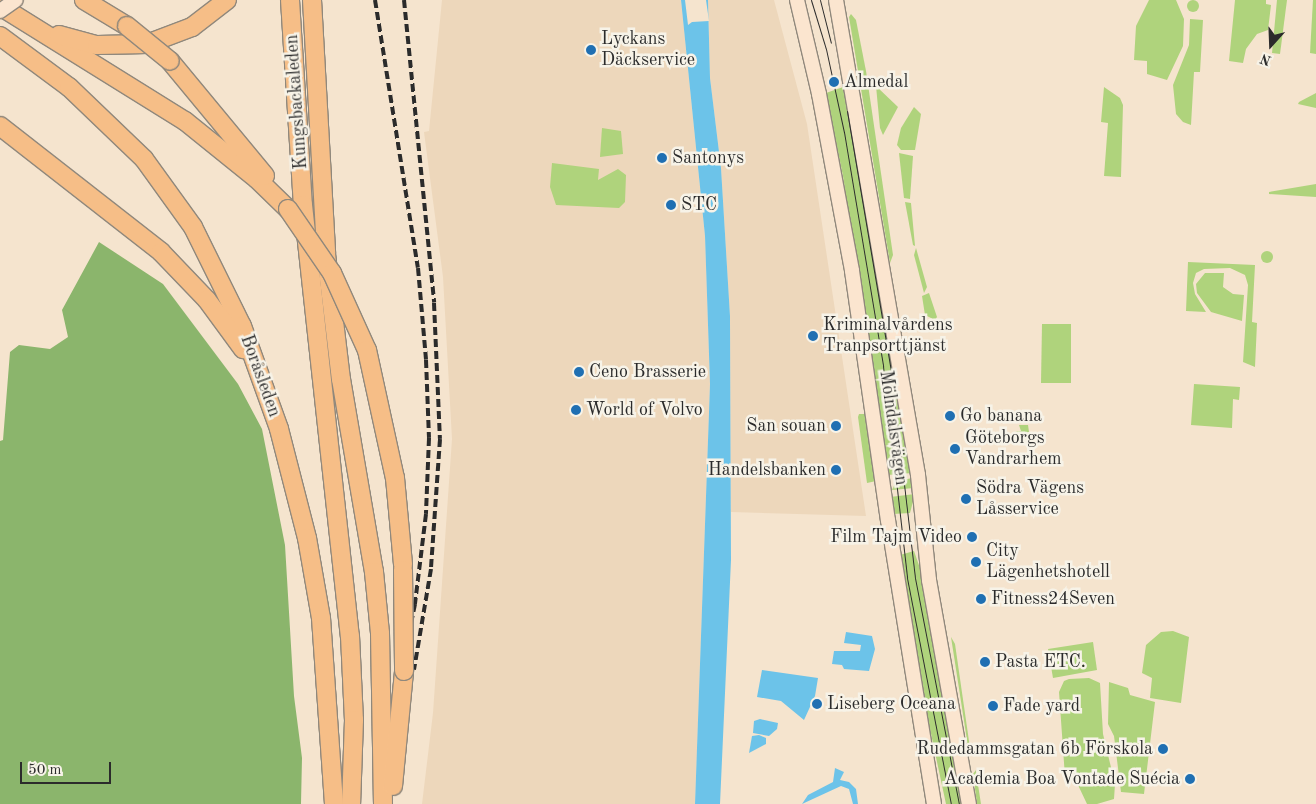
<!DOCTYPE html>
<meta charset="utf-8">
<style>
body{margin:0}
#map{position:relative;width:1316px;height:804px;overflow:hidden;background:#f5e4ce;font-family:"Old Standard TT",serif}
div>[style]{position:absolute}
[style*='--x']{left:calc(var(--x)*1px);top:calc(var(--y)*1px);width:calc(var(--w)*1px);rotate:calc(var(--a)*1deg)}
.built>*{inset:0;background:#edd7bb}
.green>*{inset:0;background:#afd37c}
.round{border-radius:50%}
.forest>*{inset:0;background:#8bb56c}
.water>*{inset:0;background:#6cc3e9}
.pier>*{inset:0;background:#f5e4ce}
.roads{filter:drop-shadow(1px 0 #90887c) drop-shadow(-1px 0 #90887c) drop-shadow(0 1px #90887c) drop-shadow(0 -1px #90887c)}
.secondary>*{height:14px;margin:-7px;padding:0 7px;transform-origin:7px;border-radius:7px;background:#fbe5cf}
.motorway>*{height:18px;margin:-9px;padding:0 9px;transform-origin:9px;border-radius:9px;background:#f6be87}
.tram>*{height:1px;margin:-0.5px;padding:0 0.5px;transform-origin:0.5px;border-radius:0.5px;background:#2b2b2b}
.rail>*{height:4px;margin-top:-2px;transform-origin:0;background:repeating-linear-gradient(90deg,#2b2b2b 0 8px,transparent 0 12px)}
.bridges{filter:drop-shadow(1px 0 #90887c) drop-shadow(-1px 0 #90887c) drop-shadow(0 1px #90887c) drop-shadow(0 -1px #90887c)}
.secondary-bridge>*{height:14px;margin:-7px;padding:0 7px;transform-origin:7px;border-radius:7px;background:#fbe5cf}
.motorway-bridge>*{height:18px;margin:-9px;padding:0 9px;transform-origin:9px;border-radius:9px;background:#f6be87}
.dots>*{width:14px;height:14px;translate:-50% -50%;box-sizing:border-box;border:2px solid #f7f3e8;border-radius:50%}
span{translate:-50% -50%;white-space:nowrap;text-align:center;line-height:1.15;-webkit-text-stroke:5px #f7f3e8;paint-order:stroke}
.poi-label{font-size:18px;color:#2b2b2b}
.left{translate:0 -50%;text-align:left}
.right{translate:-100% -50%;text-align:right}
.street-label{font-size:18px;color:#2b2b2b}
.north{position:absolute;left:1246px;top:20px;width:50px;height:50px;-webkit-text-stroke:4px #f7f3e8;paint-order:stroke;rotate:200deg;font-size:14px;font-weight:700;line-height:20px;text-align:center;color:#2b2b2b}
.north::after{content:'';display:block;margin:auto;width:18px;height:22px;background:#2b2b2b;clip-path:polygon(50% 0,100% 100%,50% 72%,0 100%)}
.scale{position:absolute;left:20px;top:762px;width:91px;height:22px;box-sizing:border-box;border:2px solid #2b2b2b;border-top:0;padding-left:6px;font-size:15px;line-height:18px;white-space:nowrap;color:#2b2b2b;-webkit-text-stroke:4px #f7f3e8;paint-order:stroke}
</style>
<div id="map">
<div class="built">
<div style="clip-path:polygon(442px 0,681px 0,705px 236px,710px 384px,695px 804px,422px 804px,433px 713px,452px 439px,443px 277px,424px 132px,429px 131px)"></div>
<div style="clip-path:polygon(708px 0,774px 0,807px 124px,866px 516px,731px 512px,730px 316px,721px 168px,710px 78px)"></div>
</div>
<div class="green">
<div style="clip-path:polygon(1149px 0,1176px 0,1184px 19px,1183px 46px,1167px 80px,1147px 74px,1147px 61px,1134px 60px,1136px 26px)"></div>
<div style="clip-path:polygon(1235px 0,1266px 0,1266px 4px,1271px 5px,1268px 30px,1257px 34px,1246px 49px,1243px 63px,1229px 61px)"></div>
<div style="clip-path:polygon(1277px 0,1287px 0,1280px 54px,1272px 53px)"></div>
<div style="clip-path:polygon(1313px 0,1316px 0,1316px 54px,1310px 53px)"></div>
<div class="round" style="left:1187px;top:0;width:12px;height:12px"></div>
<div style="clip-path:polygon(851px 14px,856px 20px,866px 71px,893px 255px,890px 263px,849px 17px)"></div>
<div style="clip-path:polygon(1190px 19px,1203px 20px,1200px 72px,1194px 72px,1191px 125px,1183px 122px,1176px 114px,1173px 85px,1189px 45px)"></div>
<div style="clip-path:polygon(846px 86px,912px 473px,887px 475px,843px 176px,826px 93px)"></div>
<div style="clip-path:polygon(876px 86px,898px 107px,883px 135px,880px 128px)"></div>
<div style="clip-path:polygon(1104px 87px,1120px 98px,1123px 105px,1121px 177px,1104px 176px,1108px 123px,1101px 122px)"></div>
<div style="clip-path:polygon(1316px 93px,1316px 108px,1298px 104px,1299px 102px)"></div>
<div style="clip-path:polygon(914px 107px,921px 114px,915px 150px,901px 150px,897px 145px,901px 128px)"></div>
<div style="clip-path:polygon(602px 128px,621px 131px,623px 154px,600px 157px)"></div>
<div style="clip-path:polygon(899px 153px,913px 156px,910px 199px,904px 198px)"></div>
<div style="clip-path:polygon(552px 163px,599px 169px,598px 180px,618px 169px,626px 175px,625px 202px,619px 208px,556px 205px,550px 187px)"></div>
<div style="clip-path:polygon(1316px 184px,1316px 197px,1269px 194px,1269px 192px)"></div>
<div style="clip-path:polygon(905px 202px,911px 203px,915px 246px,913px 245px)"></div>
<div style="clip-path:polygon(916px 248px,927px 287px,924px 293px,914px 255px)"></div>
<div class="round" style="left:1261px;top:251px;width:12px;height:12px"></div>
<div style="clip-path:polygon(1188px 262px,1255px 265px,1252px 322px,1257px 323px,1255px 367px,1243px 362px,1248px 285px,1245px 275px,1230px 268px,1204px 269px,1196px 273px,1193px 283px,1195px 294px,1206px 312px,1186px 311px)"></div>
<div style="clip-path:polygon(1205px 273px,1224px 273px,1223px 287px,1233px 294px,1244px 295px,1242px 321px,1211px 312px,1197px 293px,1196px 284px)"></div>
<div style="clip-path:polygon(929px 293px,937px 317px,935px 320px,925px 315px,922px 296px)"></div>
<div style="clip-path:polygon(1042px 324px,1071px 324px,1071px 383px,1041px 383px)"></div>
<div style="clip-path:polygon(1194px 384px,1240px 387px,1239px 400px,1233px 399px,1232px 428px,1191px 425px)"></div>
<div style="clip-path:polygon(866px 414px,876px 481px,867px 483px,858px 417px,859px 414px)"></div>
<div style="clip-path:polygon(1019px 425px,1028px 425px,1029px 432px,1022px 434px,1023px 440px,1016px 441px,1014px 432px,1021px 431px)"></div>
<div style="clip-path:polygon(913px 478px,914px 488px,892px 490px,896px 481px)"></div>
<div style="clip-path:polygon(915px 494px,910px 513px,893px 514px,890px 497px)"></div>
<div style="clip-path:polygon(914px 551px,922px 574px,937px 667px,965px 804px,946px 804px,918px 673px,900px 555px)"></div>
<div style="clip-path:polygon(1173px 631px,1189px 637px,1181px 703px,1150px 698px,1152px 678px,1142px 673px,1146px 645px,1161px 632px)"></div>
<div style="clip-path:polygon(951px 637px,955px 644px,971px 755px,969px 753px)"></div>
<div style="clip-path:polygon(1093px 642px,1097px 670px,1053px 678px,1048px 649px)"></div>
<div style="clip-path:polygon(1089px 678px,1100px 683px,1103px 734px,1115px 784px,1114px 799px,1097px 804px,1087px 804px,1078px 785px,1065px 777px,1059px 692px,1064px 681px,1069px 679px)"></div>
<div style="clip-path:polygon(1109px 682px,1128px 688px,1130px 695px,1155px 702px,1144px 794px,1121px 792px,1114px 736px,1108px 724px)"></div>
<div style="clip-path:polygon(976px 770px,976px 772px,981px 804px,977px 804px,973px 774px)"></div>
</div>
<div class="forest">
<div style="clip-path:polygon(99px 242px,163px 284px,238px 384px,262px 429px,285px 545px,294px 696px,302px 758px,301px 804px,0 804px,0 441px,3px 440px,10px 352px,19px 345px,50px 349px,68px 337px,62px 310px)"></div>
</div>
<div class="water">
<div style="clip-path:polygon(681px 0,708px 0,710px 78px,721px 168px,730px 316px,731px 560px,720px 804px,695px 804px,710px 384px,705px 236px)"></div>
<div style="clip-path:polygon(846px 632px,872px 636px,875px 649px,869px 671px,844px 669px,842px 665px,832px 664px,834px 651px,860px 651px,861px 645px,844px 643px)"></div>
<div style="clip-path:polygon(762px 670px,818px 678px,815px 696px,804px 720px,781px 701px,757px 697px)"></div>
<div style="clip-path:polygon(760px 719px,778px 723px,777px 729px,769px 736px,753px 733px,754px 721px)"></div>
<div style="clip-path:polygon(759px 735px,766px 738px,766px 744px,749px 753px,752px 736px)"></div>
<div style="clip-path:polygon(835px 768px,844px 772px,840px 780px,849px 782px,856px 789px,858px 804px,853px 804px,849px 789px,841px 786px,802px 804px,808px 795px,833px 782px)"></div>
</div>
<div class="pier">
<div style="clip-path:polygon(685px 0,706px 0,709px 21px,692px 22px,688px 25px)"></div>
</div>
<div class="roads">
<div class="secondary">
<div style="--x:797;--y:0;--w:97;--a:76.8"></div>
<div style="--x:819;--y:94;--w:180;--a:79.4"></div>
<div style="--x:852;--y:271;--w:252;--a:81.8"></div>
<div style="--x:888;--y:520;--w:288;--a:80.8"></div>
<div style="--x:836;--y:0;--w:482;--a:80.2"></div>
<div style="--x:918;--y:475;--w:106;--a:84"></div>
<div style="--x:929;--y:580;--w:228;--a:79.9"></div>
</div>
<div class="motorway">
<div style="--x:84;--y:0;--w:50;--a:31.2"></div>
<div style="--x:290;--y:0;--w:205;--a:86.4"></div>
<div style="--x:303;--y:205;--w:434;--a:83.8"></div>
<div style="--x:350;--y:636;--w:84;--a:87.3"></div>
<div style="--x:354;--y:720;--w:84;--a:92"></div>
<div style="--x:312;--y:0;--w:254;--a:86.8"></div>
<div style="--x:326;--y:254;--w:126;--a:83.2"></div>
<div style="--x:341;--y:379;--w:196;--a:80.3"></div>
<div style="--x:374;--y:572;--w:61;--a:84.4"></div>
<div style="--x:380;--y:633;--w:171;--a:89"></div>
<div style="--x:0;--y:6;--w:218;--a:31.9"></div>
<div style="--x:185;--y:121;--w:92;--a:38.9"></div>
<div style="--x:257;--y:179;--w:43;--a:44.1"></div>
<div style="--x:59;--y:35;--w:39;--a:15"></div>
<div style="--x:97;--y:45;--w:50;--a:-1.1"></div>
<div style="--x:147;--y:44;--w:48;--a:-20.7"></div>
<div style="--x:192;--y:27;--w:44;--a:-37.6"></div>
<div style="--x:0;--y:36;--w:86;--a:36.5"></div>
<div style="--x:69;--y:87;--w:104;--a:43.8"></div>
<div style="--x:144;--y:159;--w:84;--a:54.2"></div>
<div style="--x:193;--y:227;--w:110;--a:63.7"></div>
<div style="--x:242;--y:326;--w:109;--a:70.2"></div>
<div style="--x:279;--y:429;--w:113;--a:75.6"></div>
<div style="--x:307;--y:538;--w:81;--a:80.1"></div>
<div style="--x:321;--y:618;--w:186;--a:86"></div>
<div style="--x:170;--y:61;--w:149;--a:50.4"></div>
<div style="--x:0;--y:126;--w:204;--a:38"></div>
<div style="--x:161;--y:252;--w:66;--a:46.2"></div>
<div style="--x:207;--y:300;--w:61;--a:53.7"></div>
<div style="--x:393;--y:786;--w:116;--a:-84.5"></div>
</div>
</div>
<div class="tram">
<div style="--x:811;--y:0;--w:51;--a:73"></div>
<div style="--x:826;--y:49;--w:85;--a:77.8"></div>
<div style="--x:844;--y:132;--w:237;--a:80.5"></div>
<div style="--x:883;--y:366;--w:213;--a:83.5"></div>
<div style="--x:907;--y:578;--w:230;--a:79"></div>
<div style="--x:820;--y:0;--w:44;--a:75.7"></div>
<div style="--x:847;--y:111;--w:258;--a:80.4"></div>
<div style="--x:890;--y:365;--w:214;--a:83.3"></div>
<div style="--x:915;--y:578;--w:230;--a:79"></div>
</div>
<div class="rail">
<div style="--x:375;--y:0;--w:271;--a:80.9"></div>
<div style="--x:418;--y:268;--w:92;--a:85"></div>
<div style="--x:426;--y:360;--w:78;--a:87.8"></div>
<div style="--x:429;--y:438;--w:76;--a:92.3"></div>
<div style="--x:426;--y:514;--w:91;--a:97"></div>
<div style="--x:415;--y:604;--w:64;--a:101.7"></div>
<div style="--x:404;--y:0;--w:304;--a:84.3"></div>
<div style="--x:434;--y:303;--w:136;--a:87.5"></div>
<div style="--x:440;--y:439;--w:130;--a:94"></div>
<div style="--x:431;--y:569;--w:102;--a:99.6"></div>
</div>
<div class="bridges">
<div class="secondary-bridge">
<div style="--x:0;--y:11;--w:19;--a:-35"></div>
</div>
<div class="motorway-bridge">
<div style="--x:127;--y:26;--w:55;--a:39.1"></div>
<div style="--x:288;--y:209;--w:78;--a:55.5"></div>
<div style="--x:332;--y:273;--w:85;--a:65.6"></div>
<div style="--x:367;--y:350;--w:131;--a:77.7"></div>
<div style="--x:395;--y:478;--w:87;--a:84.7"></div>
<div style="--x:403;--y:570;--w:101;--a:89.4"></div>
</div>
</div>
<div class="dots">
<div style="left:591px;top:50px;background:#1f6fb2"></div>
<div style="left:834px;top:82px;background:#1f6fb2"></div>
<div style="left:662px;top:158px;background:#1f6fb2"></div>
<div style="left:671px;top:205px;background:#1f6fb2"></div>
<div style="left:813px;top:336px;background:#1f6fb2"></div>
<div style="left:579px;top:372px;background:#1f6fb2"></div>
<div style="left:576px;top:410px;background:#1f6fb2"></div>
<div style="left:950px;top:416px;background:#1f6fb2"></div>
<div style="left:836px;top:426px;background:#1f6fb2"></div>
<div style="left:955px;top:449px;background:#1f6fb2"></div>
<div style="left:836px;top:470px;background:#1f6fb2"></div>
<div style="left:966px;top:499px;background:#1f6fb2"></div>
<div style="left:972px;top:537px;background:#1f6fb2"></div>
<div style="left:976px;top:562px;background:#1f6fb2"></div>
<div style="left:981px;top:599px;background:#1f6fb2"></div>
<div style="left:985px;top:662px;background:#1f6fb2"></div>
<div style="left:817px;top:704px;background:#1f6fb2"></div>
<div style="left:993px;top:706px;background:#1f6fb2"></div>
<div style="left:1163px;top:749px;background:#1f6fb2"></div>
<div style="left:1190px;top:779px;background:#1f6fb2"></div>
</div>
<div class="poi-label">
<span class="left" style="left:601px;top:50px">Lyckans<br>Däckservice</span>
<span class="left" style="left:844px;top:82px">Almedal</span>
<span class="left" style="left:672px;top:158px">Santonys</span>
<span class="left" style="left:681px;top:205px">STC</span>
<span class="left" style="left:823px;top:336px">Kriminalvårdens<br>Tranpsorttjänst</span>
<span class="left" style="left:589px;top:372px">Ceno Brasserie</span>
<span class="left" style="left:586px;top:410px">World of Volvo</span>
<span class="left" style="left:960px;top:416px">Go banana</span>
<span class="right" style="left:826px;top:426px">San souan</span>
<span class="left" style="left:965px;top:449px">Göteborgs<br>Vandrarhem</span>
<span class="right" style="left:826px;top:470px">Handelsbanken</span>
<span class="left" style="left:976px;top:499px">Södra Vägens<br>Låsservice</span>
<span class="right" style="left:962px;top:537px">Film Tajm Video</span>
<span class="left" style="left:986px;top:562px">City<br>Lägenhetshotell</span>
<span class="left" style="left:991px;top:599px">Fitness24Seven</span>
<span class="left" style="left:995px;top:662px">Pasta ETC.</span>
<span class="left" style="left:827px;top:704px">Liseberg Oceana</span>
<span class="left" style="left:1003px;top:706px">Fade yard</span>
<span class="right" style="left:1153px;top:749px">Rudedammsgatan 6b Förskola</span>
<span class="right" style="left:1180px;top:779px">Academia Boa Vontade Suécia</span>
</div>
<div class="street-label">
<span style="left:297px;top:102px;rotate:-94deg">Kungsbackaleden</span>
<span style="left:260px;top:376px;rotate:70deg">Boråsleden</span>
<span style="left:893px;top:428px;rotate:82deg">Mölndalsvägen</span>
</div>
<div class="north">N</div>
<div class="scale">50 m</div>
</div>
